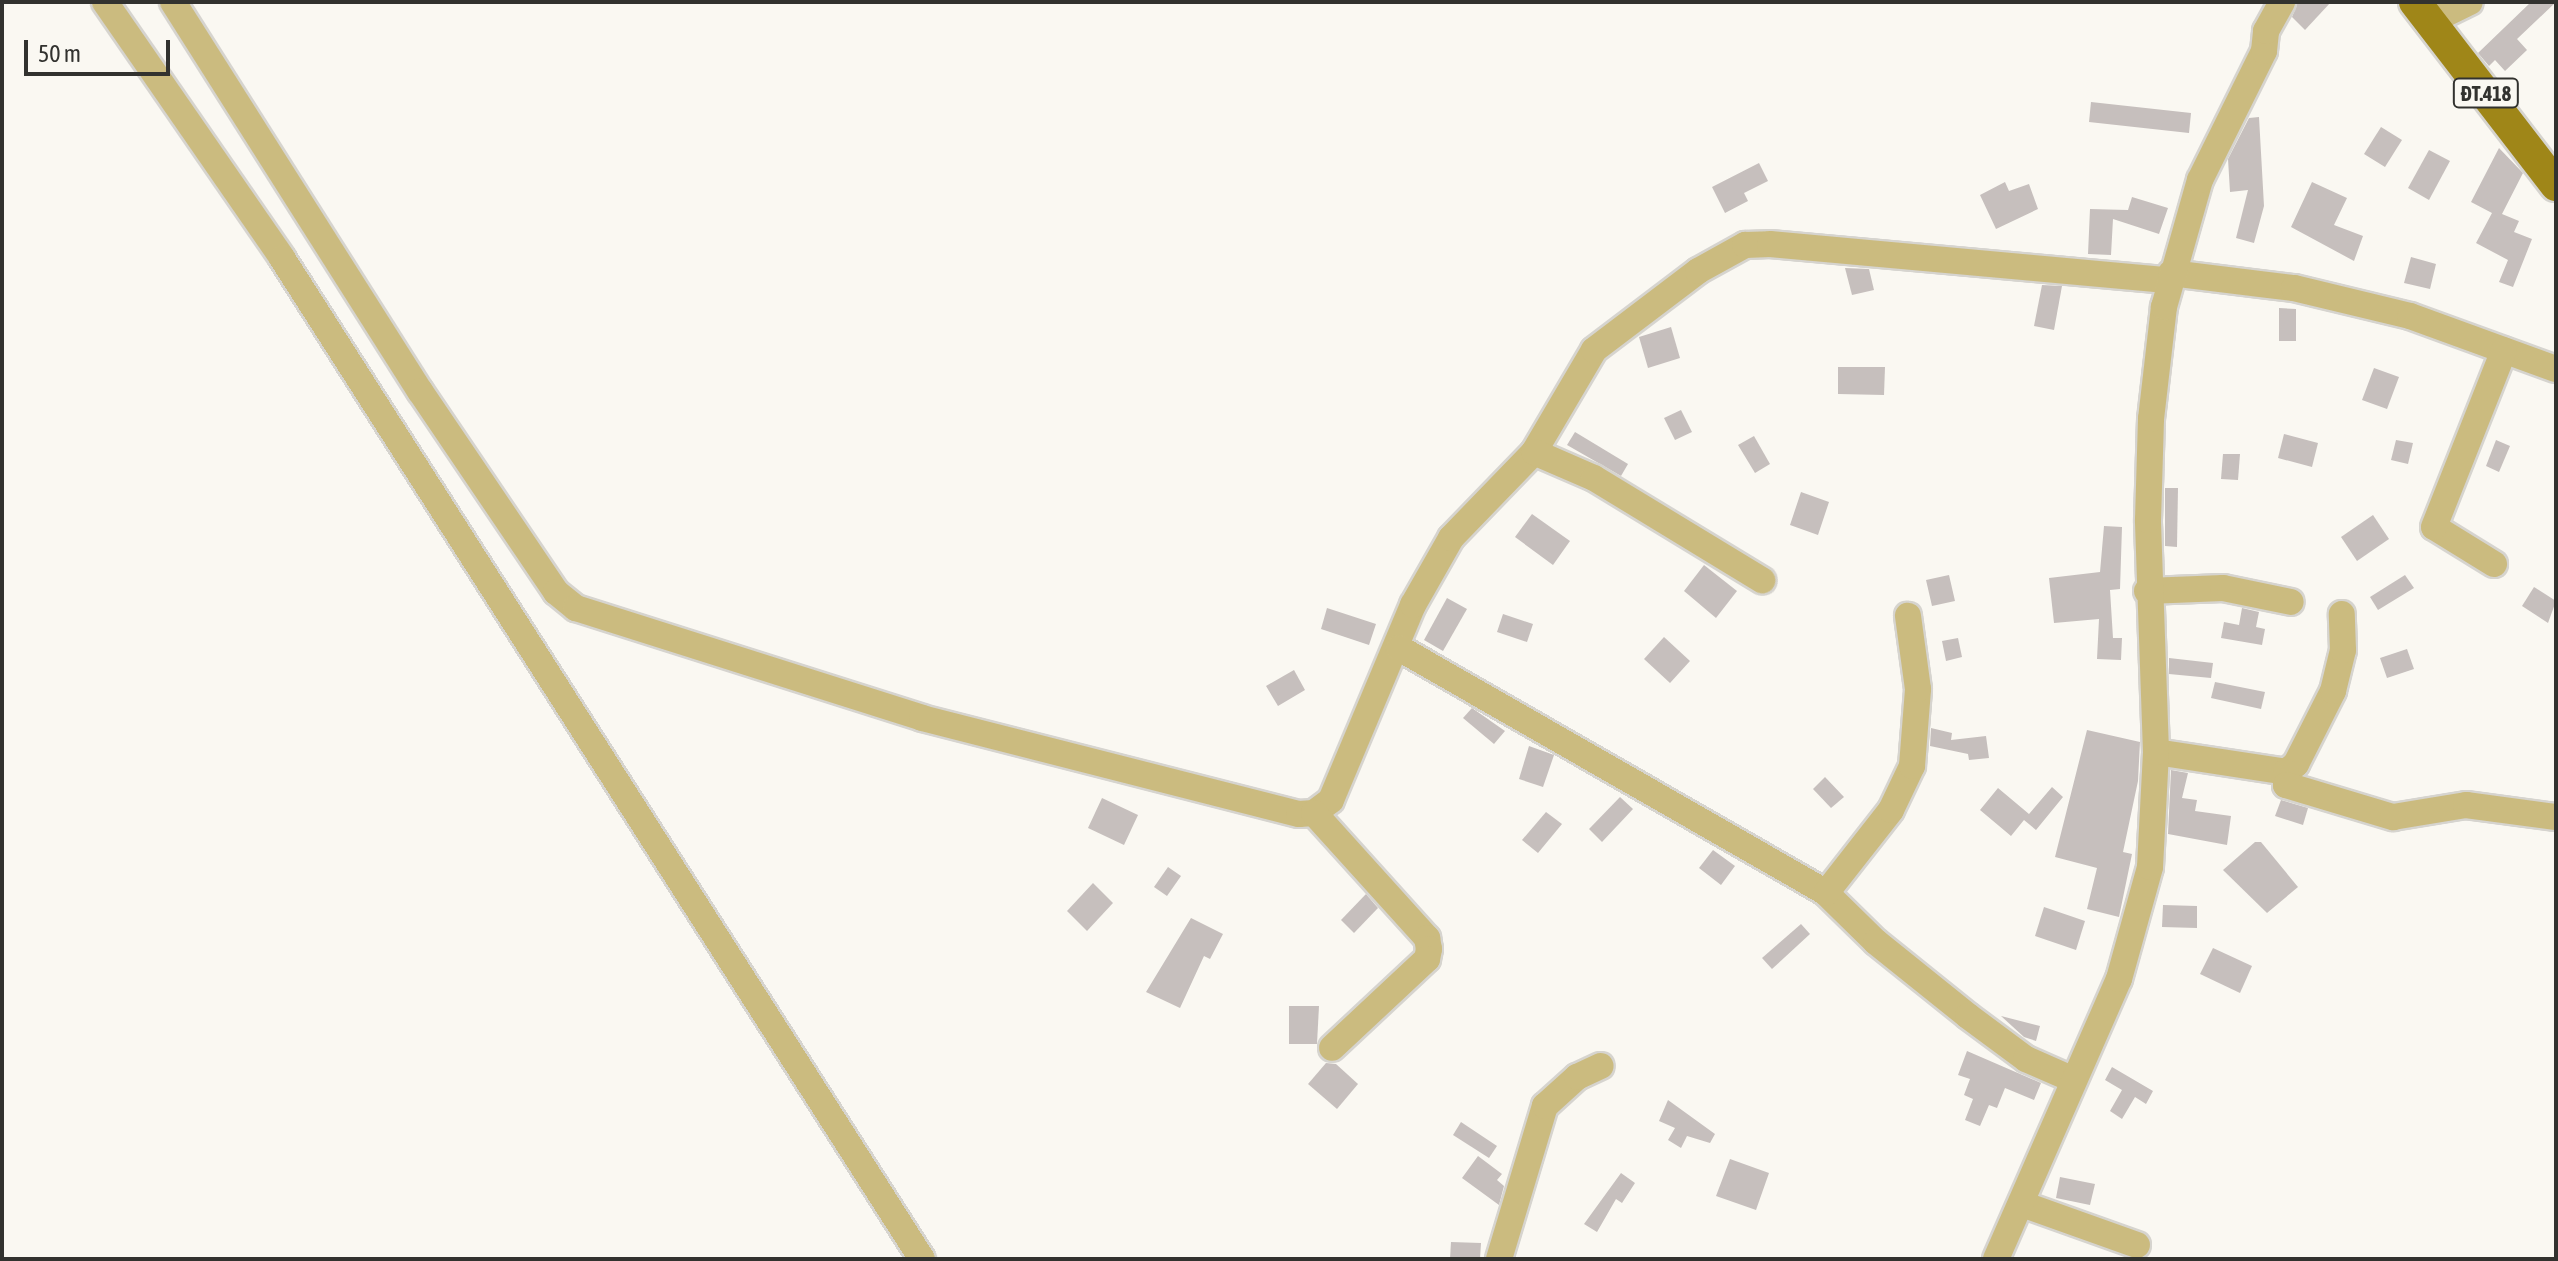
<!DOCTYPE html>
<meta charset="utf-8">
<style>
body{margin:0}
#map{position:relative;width:2558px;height:1261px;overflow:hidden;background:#faf8f2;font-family:"Asap Condensed",sans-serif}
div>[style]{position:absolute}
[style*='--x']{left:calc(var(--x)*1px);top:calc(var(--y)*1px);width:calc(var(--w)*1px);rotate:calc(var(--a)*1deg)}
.building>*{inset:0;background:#c6bfbd}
.roads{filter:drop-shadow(2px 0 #d6d4cf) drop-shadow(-2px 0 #d6d4cf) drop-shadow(0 2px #d6d4cf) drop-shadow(0 -2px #d6d4cf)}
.minor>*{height:26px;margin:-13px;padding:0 13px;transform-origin:13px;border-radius:13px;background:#cbbb7f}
.major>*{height:32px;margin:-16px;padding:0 16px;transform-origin:16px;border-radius:16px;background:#9f8618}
span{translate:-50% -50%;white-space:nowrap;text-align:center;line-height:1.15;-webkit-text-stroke:6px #faf8f2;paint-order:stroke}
.shield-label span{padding:2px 6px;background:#faf8f2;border:2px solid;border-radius:6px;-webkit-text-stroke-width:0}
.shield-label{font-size:20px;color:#32322f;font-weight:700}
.frame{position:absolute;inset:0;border:4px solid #32322f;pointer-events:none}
.scale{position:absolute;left:24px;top:40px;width:146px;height:36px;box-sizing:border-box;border:4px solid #32322f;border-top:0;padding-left:10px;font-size:24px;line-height:28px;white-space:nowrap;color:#32322f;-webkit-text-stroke:6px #faf8f2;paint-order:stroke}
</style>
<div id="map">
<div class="building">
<div style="clip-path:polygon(2298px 2px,2331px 2px,2305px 30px,2292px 17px)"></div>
<div style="clip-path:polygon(2531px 2px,2556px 2px,2517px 39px,2527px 50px,2505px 71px,2495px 60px,2489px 66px,2478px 53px)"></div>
<div style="clip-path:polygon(2091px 102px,2191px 113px,2189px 133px,2089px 122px)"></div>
<div style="clip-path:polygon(2259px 117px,2264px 206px,2254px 243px,2236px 238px,2248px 190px,2230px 192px,2228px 159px,2249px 118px)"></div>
<div style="clip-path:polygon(2381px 127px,2402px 140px,2385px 167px,2364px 154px)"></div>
<div style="clip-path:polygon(2499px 148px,2523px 173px,2502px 214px,2519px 221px,2514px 232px,2532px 239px,2513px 287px,2499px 282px,2508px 260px,2476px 243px,2492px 213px,2471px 202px)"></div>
<div style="clip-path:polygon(2429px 150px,2450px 161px,2429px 200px,2408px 188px)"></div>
<div style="clip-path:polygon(1759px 163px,1768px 181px,1744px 193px,1748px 201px,1725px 213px,1712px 187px)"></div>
<div style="clip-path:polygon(2005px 182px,2009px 191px,2029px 184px,2038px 209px,1996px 229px,1980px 195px)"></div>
<div style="clip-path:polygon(2312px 182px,2347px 198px,2334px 225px,2363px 236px,2354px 261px,2291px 227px)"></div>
<div style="clip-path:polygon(2132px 197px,2168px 208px,2159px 234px,2113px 219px,2111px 255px,2088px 254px,2090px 209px,2128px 210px)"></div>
<div style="clip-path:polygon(2411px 257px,2436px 264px,2430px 289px,2404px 283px)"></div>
<div style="clip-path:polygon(1845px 268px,1869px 269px,1874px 290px,1852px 295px)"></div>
<div style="clip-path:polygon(2042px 285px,2062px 286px,2054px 330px,2034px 326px)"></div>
<div style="clip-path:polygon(2279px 308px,2296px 309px,2296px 341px,2279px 341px)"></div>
<div style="clip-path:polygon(1671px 327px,1680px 358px,1648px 368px,1639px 337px)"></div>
<div style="clip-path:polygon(1838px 367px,1885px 367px,1884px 395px,1838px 394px)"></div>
<div style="clip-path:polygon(2374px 368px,2399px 377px,2387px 409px,2362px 400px)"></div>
<div style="clip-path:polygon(1681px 410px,1692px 432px,1675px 440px,1664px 418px)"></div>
<div style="clip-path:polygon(1575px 432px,1628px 464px,1621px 476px,1567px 445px)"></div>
<div style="clip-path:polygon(2284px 434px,2318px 443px,2312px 467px,2278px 458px)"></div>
<div style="clip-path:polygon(1754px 436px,1770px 464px,1755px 473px,1738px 445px)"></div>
<div style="clip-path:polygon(2396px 440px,2413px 443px,2408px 464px,2391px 460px)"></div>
<div style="clip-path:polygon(2496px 440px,2510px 446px,2499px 472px,2486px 466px)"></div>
<div style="clip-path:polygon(2223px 454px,2240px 454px,2238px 480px,2221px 479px)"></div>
<div style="clip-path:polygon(2165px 488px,2178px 488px,2177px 547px,2165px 546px)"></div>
<div style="clip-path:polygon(1801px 492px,1829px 502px,1818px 535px,1790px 525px)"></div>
<div style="clip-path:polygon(1532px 514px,1570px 541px,1553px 565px,1515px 537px)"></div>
<div style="clip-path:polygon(2373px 515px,2389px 539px,2357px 561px,2341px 537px)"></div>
<div style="clip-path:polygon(2104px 526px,2122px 527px,2120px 589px,2110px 590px,2113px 638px,2122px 638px,2121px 660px,2097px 659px,2099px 619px,2054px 623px,2049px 578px,2100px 572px)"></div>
<div style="clip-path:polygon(1704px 565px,1737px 591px,1716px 618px,1684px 591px)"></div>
<div style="clip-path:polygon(1949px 575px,1955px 601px,1932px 606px,1926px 580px)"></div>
<div style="clip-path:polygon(2405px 575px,2414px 588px,2378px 610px,2370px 597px)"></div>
<div style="clip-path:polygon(2534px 587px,2556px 601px,2548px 623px,2522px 606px)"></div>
<div style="clip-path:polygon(1447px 598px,1467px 609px,1443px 651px,1424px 640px)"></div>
<div style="clip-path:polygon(1327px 608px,1376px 624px,1369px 645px,1321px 629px)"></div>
<div style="clip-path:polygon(2242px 608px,2259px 612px,2256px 627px,2265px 629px,2262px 645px,2221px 638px,2224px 622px,2239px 625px)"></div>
<div style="clip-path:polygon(1503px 614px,1533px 624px,1527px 642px,1497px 632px)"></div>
<div style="clip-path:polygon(1664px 637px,1690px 661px,1670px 683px,1644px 659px)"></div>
<div style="clip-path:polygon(1958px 638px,1962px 657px,1946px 661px,1942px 641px)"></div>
<div style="clip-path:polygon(2407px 649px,2414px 669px,2387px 678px,2380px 658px)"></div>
<div style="clip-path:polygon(2169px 658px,2213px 663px,2211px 678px,2169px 674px)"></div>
<div style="clip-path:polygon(1294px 670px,1305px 690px,1278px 706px,1266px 686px)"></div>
<div style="clip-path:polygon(2215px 682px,2265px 692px,2261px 709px,2211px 698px)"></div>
<div style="clip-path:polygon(1472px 708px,1505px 731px,1494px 744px,1463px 718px)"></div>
<div style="clip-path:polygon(1931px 728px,1952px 733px,1951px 740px,1986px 736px,1989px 758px,1969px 760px,1968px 754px,1930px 746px)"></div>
<div style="clip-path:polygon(2087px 730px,2140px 742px,2138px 781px,2123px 852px,2132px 854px,2119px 917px,2087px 909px,2097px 868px,2055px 857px)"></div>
<div style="clip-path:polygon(1529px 746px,1554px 755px,1543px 787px,1519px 779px)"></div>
<div style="clip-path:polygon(2171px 770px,2188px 773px,2182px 798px,2197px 800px,2195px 811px,2231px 816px,2227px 845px,2168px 834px)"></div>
<div style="clip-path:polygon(1825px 777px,1844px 797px,1831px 808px,1813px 789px)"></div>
<div style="clip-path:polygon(2052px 787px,2063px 797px,2036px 830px,2024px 820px,2011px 836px,1980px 810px,1998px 788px,2029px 814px)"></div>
<div style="clip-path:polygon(1620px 797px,1633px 809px,1602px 842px,1589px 829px)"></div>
<div style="clip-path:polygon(1102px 798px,1138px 815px,1124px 845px,1088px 828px)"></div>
<div style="clip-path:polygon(2281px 800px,2308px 808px,2303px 825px,2275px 816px)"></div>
<div style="clip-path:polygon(1546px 812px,1562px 824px,1538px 853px,1522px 840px)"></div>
<div style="clip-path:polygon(2255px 842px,2261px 842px,2298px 887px,2267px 913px,2223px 870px)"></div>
<div style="clip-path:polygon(1713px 850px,1735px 866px,1721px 885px,1699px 868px)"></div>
<div style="clip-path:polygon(1168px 867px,1181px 876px,1167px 896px,1154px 887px)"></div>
<div style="clip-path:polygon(1093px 883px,1113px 903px,1087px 931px,1067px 911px)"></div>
<div style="clip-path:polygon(1366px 894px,1378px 908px,1354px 933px,1341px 920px)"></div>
<div style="clip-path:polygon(2163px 905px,2197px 906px,2197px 928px,2162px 927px)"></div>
<div style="clip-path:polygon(2044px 907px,2085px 921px,2076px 950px,2035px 936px)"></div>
<div style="clip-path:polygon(1191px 918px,1223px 934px,1210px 959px,1204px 956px,1180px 1008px,1146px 992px)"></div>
<div style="clip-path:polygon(1801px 924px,1810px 934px,1772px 969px,1762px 958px)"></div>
<div style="clip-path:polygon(2213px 948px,2252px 966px,2240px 993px,2200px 974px)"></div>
<div style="clip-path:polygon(1289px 1006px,1319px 1006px,1317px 1044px,1289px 1044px)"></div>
<div style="clip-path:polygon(2001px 1016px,2040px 1026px,2036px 1041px,2024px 1037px)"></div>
<div style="clip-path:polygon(1967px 1051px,2041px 1083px,2034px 1100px,2005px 1088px,1997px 1108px,1989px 1105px,1980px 1126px,1965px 1120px,1973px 1099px,1964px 1095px,1970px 1079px,1958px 1075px)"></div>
<div style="clip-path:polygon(1326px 1063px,1336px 1064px,1358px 1084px,1337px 1109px,1308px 1084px)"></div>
<div style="clip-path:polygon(2112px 1067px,2153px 1091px,2146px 1104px,2135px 1097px,2122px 1119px,2110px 1111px,2122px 1090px,2105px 1080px)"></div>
<div style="clip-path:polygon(1668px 1100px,1715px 1134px,1710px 1143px,1687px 1136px,1681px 1148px,1668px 1140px,1675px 1128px,1659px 1121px)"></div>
<div style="clip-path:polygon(1461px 1122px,1497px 1146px,1489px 1158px,1453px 1135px)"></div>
<div style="clip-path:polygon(1478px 1156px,1502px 1174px,1497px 1180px,1504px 1186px,1499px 1205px,1462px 1178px)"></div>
<div style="clip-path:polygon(1730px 1159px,1769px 1173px,1756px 1210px,1716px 1196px)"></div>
<div style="clip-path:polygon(1621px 1173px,1635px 1183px,1622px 1203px,1616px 1199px,1597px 1232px,1584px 1224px)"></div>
<div style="clip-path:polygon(2060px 1177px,2095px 1184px,2090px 1205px,2056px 1198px)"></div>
<div style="clip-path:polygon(1451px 1242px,1481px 1243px,1480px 1259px,1450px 1259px)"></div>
</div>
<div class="roads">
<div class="minor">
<div style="--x:105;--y:2;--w:311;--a:55.3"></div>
<div style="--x:282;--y:258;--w:1188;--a:57.41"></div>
<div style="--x:173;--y:2;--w:461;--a:57.6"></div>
<div style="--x:420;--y:391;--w:243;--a:55.9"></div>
<div style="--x:556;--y:592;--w:26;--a:39"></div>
<div style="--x:576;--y:608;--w:363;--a:17.6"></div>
<div style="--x:922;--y:718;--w:389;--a:14.3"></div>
<div style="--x:1299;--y:814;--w:15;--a:-4"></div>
<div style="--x:1314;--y:813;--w:21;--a:-37"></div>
<div style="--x:1331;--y:800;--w:212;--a:-67.2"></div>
<div style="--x:1413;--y:605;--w:77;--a:-60.4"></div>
<div style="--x:1451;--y:538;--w:120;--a:-46"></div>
<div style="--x:1534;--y:452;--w:118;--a:-59.5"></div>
<div style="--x:1594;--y:350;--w:131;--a:-37.2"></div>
<div style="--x:1698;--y:271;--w:54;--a:-29"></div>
<div style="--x:1745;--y:245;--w:25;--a:-2"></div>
<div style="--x:1770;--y:244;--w:401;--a:5.2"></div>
<div style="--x:2431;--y:21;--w:43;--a:-26"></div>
<div style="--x:2171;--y:273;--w:124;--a:7"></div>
<div style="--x:2294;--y:288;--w:119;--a:13.6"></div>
<div style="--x:2410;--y:316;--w:155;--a:20"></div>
<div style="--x:1534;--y:452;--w:65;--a:23.4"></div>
<div style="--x:1594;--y:478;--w:197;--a:31.3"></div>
<div style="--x:2494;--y:564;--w:70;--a:-148.3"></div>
<div style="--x:2434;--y:527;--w:190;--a:-68.4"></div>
<div style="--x:2147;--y:591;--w:76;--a:-2.3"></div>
<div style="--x:2223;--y:588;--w:69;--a:11.6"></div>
<div style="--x:1399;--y:648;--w:492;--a:29.8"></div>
<div style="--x:1826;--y:893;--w:70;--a:44.4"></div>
<div style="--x:1876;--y:942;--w:118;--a:38.8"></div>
<div style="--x:1968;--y:1016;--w:72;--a:36.6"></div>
<div style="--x:2026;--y:1059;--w:52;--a:23.6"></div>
<div style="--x:2156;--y:752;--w:132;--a:8.7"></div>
<div style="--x:2286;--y:772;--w:13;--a:-39"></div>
<div style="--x:2296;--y:764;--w:82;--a:-63.1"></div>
<div style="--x:2333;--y:691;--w:42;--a:-76.3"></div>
<div style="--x:2343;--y:650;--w:36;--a:-92"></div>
<div style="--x:2286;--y:772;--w:13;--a:90"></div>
<div style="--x:2286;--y:785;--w:112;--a:16.7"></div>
<div style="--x:2393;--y:817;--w:74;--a:-9.3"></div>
<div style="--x:2466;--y:805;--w:91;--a:7.6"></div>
<div style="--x:1314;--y:813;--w:169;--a:47.9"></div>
<div style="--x:1427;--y:938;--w:11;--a:80"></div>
<div style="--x:1429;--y:949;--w:10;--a:101"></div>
<div style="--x:1427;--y:959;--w:130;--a:136.9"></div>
<div style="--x:1826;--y:893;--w:105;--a:-51.9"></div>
<div style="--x:1891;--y:810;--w:49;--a:-64.5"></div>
<div style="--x:1912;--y:766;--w:77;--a:-85.5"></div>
<div style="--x:1918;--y:689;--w:74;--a:-97.8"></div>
<div style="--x:2022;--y:1204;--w:122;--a:19.6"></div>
<div style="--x:1499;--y:1259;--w:160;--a:-73.3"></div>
<div style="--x:1545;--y:1106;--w:43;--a:-42.2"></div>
<div style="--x:1577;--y:1077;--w:26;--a:-25"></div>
<div style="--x:1996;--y:1259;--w:306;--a:-66.3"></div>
<div style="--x:2119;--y:979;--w:116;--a:-74.5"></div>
<div style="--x:2150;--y:867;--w:115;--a:-87"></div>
<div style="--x:2156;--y:752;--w:232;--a:-92"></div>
<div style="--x:2148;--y:520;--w:101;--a:-88.3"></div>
<div style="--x:2151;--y:419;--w:113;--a:-83.4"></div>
<div style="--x:2164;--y:307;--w:132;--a:-74.2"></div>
<div style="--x:2200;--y:180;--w:144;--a:-63.6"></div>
<div style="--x:2264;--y:51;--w:20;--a:-84"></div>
<div style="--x:2266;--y:31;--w:33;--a:-61"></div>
</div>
<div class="major">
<div style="--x:2415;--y:2;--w:231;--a:52.4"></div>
</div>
</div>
<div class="shield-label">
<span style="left:2486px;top:93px">ĐT.418</span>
</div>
<div class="frame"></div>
<div class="scale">50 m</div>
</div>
